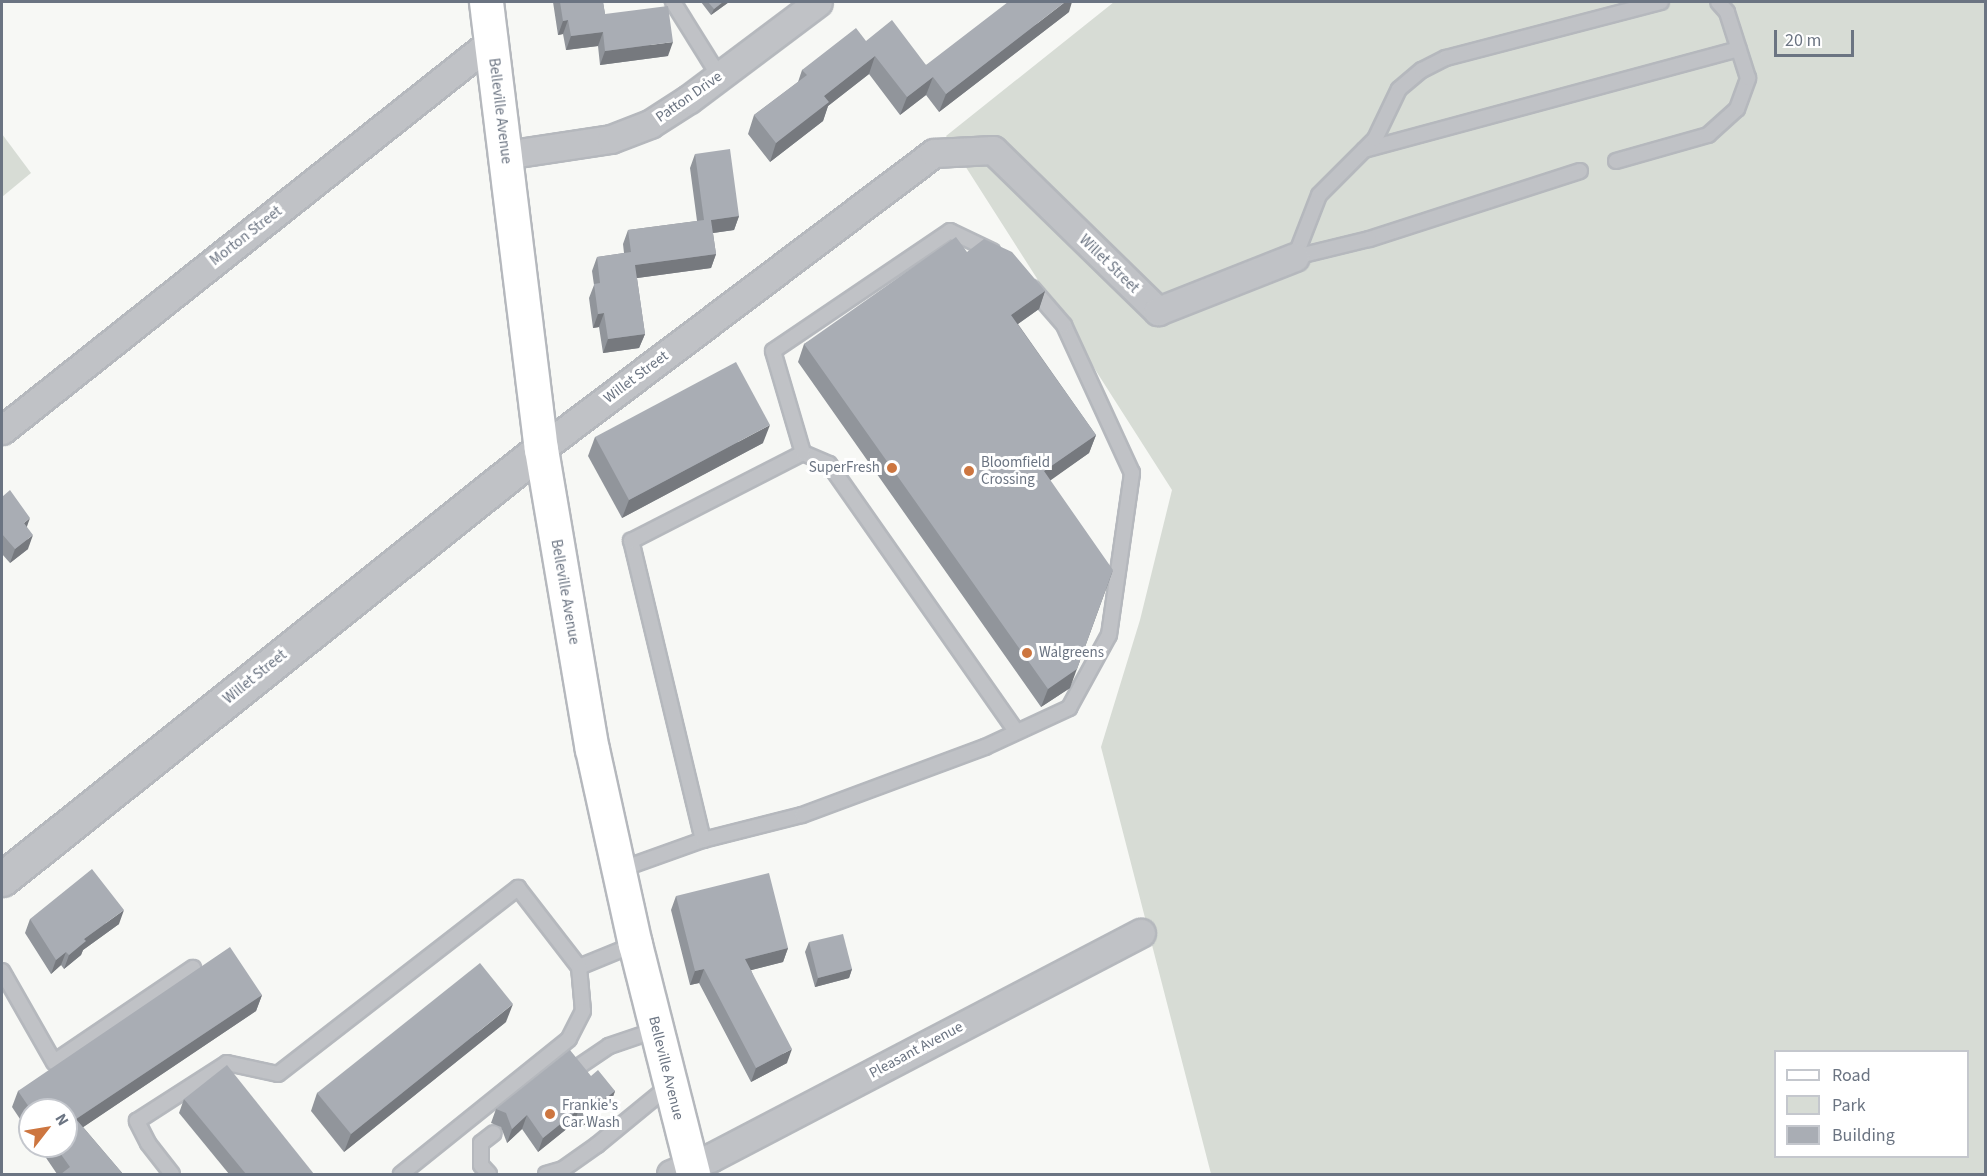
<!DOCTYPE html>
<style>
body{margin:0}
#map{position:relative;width:1987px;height:1176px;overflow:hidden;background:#f7f8f5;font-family:"Source Sans 3",sans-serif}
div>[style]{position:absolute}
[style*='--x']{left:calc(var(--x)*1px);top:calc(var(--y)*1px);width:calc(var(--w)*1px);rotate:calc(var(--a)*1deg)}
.green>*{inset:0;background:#d7dcd5}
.roads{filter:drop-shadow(2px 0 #b5b8bd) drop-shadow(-2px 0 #b5b8bd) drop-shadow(0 2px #b5b8bd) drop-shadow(0 -2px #b5b8bd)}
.service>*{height:14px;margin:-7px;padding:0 7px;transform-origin:7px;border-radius:7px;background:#c0c2c6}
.minor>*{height:27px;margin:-13.5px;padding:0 13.5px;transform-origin:13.5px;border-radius:13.5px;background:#c0c2c6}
.tertiary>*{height:33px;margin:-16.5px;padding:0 16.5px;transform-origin:16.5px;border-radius:16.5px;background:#c0c2c6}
.secondary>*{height:33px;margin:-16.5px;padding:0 16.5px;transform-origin:16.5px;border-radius:16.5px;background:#fff}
.wall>*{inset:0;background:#91959b}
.shaded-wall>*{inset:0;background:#76797e}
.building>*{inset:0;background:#a9adb4}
.dots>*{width:16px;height:16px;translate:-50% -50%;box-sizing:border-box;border:3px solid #fff;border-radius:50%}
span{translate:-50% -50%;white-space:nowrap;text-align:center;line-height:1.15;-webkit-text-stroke:6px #fff;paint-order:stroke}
.street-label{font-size:15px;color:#6b7482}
.poi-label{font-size:15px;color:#6b7482}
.left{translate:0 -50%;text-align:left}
.right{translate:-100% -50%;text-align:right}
.frame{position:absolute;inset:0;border:3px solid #6b7482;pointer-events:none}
.legend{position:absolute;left:1774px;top:1050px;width:195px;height:108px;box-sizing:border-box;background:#fff;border:2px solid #c4c7cd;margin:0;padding:8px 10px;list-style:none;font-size:18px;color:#6b7482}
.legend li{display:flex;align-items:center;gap:12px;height:30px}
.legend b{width:30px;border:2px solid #c4c7cd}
.north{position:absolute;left:18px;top:1098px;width:60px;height:60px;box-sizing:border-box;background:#fff;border:2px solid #c4c7cd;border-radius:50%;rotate:59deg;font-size:16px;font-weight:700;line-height:24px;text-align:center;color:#6b7482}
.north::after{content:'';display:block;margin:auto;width:21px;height:27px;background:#cd7640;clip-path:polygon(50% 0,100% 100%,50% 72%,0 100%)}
.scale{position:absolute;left:1774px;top:30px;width:80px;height:27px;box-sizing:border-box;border:3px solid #6b7482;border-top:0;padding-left:8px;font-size:18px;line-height:21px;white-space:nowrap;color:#6b7482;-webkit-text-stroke:4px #fff;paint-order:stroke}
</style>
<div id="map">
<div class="green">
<div style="clip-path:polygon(evenodd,1114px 2px,1985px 2px,1985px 1174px,1211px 1174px,1101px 747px,1140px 620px,1172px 490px,946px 136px,1114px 2px,1776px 1052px,1968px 1052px,1968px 1156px,1776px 1156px,1776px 1052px)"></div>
<div style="clip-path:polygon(2px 134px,31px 173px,2px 197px)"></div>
</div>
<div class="roads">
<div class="service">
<div style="--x:673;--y:2;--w:87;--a:58.1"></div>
<div style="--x:1364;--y:150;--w:388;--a:-15.1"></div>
<div style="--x:1616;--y:161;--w:96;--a:-15.8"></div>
<div style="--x:1708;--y:135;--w:39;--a:-42"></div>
<div style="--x:1737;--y:109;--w:33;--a:-70"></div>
<div style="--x:1748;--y:78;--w:69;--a:-107.7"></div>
<div style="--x:1727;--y:12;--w:13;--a:-132"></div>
<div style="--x:1580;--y:171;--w:222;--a:162.1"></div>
<div style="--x:1369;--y:239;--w:76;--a:166.3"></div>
<div style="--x:1295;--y:257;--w:66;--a:-68.8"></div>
<div style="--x:1319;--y:195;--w:79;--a:-45"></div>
<div style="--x:1375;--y:139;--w:55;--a:-64.4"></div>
<div style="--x:1399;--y:89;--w:30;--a:-40"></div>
<div style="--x:1422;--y:70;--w:27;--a:-27"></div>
<div style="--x:1446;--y:58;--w:222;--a:-14.6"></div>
<div style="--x:803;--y:453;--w:28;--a:23"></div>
<div style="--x:829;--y:464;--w:327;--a:55"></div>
<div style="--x:703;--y:840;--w:102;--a:-14.2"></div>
<div style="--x:802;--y:815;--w:195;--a:-20.4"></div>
<div style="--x:985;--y:747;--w:93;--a:-24.9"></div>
<div style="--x:1069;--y:708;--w:83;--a:-61.3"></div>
<div style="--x:1109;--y:635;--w:164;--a:-81.9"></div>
<div style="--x:1132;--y:473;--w:163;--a:-114.7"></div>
<div style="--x:1064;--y:325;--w:49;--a:-130.9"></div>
<div style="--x:619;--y:870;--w:89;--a:-19.7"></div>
<div style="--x:703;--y:840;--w:308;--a:-103.5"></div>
<div style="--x:631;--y:541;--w:193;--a:-27.1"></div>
<div style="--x:803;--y:453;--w:106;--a:-106.4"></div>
<div style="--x:773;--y:351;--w:214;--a:-34.1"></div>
<div style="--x:950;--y:231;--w:47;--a:25.5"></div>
<div style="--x:579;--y:967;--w:61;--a:-22.3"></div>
<div style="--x:2;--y:971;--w:105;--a:60.3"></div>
<div style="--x:54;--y:1062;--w:168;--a:-34.1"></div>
<div style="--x:578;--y:1067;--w:37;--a:-34"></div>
<div style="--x:609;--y:1046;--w:50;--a:-18.8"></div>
<div style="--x:172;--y:1174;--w:39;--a:-128"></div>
<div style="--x:148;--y:1143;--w:25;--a:-117"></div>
<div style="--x:137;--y:1121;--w:107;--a:-32.8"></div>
<div style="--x:227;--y:1063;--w:52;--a:12.2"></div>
<div style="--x:278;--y:1074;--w:304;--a:-37.8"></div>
<div style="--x:518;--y:888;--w:100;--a:52.3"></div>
<div style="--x:579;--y:967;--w:44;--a:84.8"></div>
<div style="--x:583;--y:1011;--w:31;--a:117"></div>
<div style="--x:569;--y:1039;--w:216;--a:141.2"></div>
<div style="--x:489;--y:1174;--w:12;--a:-132"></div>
<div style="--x:481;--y:1165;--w:22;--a:-90"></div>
<div style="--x:481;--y:1143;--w:16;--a:-38"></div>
<div style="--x:546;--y:1174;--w:18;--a:-16"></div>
<div style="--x:563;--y:1169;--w:42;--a:-35.2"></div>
<div style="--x:597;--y:1145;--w:94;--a:-39.4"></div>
</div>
<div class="minor">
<div style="--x:505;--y:155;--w:107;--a:-8.6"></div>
<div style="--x:611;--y:139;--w:42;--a:-21"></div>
<div style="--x:650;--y:124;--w:46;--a:-32.7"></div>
<div style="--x:689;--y:99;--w:161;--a:-36.9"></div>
<div style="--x:2;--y:430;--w:624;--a:-38.43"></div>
<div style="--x:541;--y:449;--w:492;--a:-37"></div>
<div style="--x:934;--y:153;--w:59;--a:-2.9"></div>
<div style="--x:993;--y:150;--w:231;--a:44.3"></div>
<div style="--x:1158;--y:311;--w:147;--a:-21.5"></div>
<div style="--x:671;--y:1174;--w:44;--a:-22.5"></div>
<div style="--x:712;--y:1157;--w:484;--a:-27.6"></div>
</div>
<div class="tertiary">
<div style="--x:2;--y:879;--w:690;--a:-38.58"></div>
</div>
<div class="secondary">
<div style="--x:486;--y:2;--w:450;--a:83"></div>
<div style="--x:541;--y:449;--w:304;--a:80.4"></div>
<div style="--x:592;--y:749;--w:200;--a:77.6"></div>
<div style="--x:635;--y:944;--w:237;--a:75.8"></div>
</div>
</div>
<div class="wall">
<div style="clip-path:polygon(553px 2px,603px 2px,605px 14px,668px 56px,600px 65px,598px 46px,566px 50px,563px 34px,558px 35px)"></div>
<div style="clip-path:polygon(701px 2px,729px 2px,711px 15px)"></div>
<div style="clip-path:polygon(1069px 12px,939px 112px,926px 95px,900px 115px,869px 74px,828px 106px,823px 121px,770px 162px,748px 134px,754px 115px,798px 82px,802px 70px,866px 41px,926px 65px)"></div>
<div style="clip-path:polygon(695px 154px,739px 216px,734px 230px,713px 233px,716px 254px,711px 268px,637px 278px,645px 334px,639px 348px,603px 353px,599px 327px,593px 328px,589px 298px,594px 285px,592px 271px,597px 257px,624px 253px,623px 244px,628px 230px,697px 221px,690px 168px)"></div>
<div style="clip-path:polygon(967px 252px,1045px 291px,1039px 309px,1018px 324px,1096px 435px,1089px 453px,1050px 480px,1070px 688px,1041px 707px,798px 362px,804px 344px)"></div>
<div style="clip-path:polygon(595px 437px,763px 443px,622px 518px,588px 456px)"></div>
<div style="clip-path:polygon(2px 497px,27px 527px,28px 549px,10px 563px,2px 554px)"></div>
<div style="clip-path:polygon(676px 896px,788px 948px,783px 962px,751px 970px,787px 1063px,751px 1082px,699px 983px,690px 985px,671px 910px)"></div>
<div style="clip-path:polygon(30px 919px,119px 924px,83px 950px,81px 955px,64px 969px,61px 965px,51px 974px,25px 933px)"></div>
<div style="clip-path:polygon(809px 942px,852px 969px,849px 978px,815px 987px,805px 952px)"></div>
<div style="clip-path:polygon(262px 995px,256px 1011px,83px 1127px,123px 1174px,57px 1174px,38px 1146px,66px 1146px,66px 1110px,30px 1110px,30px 1134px,12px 1107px,18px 1091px)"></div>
<div style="clip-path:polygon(506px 1022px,344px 1152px,311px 1111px,317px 1093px)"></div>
<div style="clip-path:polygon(591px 1076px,615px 1091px,610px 1105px,579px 1129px,574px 1123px,538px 1152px,522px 1129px,507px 1143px,501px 1127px,491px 1123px,496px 1109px)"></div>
<div style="clip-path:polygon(184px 1099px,314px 1174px,229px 1174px,179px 1113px)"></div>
</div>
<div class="shaded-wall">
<div style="clip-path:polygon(723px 2px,729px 2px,711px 15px,714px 9px)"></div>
<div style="clip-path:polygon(1065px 2px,1072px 2px,1069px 12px,939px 112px,946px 94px)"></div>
<div style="clip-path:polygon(568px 20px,563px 34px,558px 35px,563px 21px)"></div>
<div style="clip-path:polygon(603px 32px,598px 46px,566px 50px,571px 36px)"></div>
<div style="clip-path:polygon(673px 42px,668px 56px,600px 65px,605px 51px)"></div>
<div style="clip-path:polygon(875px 56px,869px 74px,828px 106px,823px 121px,770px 162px,776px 143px,824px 96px)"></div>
<div style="clip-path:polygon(933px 77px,926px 95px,900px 115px,907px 97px)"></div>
<div style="clip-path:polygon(739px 216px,734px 230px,706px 234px,711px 220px)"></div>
<div style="clip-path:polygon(716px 254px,711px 268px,630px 279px,635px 265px)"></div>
<div style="clip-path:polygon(1045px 291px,1039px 309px,1005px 333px,1011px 315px)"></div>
<div style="clip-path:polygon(604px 313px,599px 327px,593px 328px,598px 314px)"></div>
<div style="clip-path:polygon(645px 334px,639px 348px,603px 353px,608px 339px)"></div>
<div style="clip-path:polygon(770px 425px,763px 443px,622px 518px,629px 500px)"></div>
<div style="clip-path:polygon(1096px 435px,1089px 453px,1037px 490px,1044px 471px)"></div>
<div style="clip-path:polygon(30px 518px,25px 532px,24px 523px)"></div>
<div style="clip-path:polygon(33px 535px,28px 549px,10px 563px,15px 549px)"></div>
<div style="clip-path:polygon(1113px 570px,1070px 688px,1041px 707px,1048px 689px)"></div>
<div style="clip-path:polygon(124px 910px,119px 924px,83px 950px,81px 955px,64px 969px,69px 955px,84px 939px)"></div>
<div style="clip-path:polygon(788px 948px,783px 962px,740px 973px,745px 959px)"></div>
<div style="clip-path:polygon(66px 952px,61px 965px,51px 974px,56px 960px)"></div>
<div style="clip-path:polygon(704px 969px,699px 983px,690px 985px,695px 971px)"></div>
<div style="clip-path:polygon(852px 969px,849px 978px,815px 987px,818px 978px)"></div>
<div style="clip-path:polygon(262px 995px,256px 1011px,70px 1136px,76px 1119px)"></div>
<div style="clip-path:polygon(513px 1004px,506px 1022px,344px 1152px,351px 1134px)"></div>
<div style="clip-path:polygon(792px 1049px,787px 1063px,751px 1082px,756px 1068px)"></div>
<div style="clip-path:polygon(615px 1091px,610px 1105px,579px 1129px,584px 1115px)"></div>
<div style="clip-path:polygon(579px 1109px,574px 1123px,538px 1152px,543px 1138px)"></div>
<div style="clip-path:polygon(527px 1115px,522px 1129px,507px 1143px,512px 1129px)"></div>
</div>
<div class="building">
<div style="clip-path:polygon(560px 2px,603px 2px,605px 14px,668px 6px,673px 42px,605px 51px,603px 32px,571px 36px,568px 20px,563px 21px)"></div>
<div style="clip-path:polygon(708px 2px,723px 2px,714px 9px)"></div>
<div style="clip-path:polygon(1008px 2px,1065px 2px,946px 94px,933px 77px,907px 97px,875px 56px,824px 96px,829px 102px,776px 143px,754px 115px,807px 75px,802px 70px,856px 28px,866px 41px,892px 20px,926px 65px)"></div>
<div style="clip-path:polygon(730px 149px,739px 216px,711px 220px,716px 254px,635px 265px,645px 334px,608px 339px,604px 313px,598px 314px,594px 284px,600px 283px,597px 257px,631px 252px,628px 230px,704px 220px,695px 154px)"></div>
<div style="clip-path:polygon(956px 237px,967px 252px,984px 239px,1012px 252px,1045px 291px,1011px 315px,1096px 435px,1044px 471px,1113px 570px,1077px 669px,1048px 689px,804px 344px)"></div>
<div style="clip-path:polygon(736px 362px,770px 425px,629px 500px,595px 437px)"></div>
<div style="clip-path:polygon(10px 490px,30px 518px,24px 523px,33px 535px,15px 549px,2px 534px,2px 497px)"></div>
<div style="clip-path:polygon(92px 869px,124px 910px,84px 939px,86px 941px,69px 955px,66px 952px,56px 960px,30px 919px)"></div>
<div style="clip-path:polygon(769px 873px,788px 948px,745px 959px,792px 1049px,756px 1068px,704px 969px,695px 971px,676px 896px)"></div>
<div style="clip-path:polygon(843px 934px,852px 969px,818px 978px,809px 942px)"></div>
<div style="clip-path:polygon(230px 947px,262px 995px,76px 1119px,123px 1174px,61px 1174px,70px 1167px,55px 1146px,66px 1146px,66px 1110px,31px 1110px,18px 1091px)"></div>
<div style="clip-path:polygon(480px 963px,513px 1004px,351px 1134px,317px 1093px)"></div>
<div style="clip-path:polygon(570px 1050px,591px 1076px,598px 1070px,615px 1091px,584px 1115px,579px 1109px,543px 1138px,527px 1115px,512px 1129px,506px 1113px,496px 1109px)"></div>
<div style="clip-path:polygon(227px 1065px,314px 1174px,246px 1174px,184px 1099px)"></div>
</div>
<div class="dots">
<div style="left:892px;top:468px;background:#cd7640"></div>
<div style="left:969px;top:471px;background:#cd7640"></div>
<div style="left:1027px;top:653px;background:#cd7640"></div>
<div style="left:550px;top:1114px;background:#cd7640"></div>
</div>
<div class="street-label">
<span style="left:689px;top:97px;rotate:-35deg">Patton Drive</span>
<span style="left:500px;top:111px;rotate:83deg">Belleville Avenue</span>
<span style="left:246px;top:236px;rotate:-38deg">Morton Street</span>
<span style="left:1109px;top:264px;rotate:44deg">Willet Street</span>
<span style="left:636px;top:377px;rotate:-37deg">Willet Street</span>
<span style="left:565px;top:592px;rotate:80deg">Belleville Avenue</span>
<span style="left:255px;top:677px;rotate:-39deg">Willet Street</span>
<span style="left:916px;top:1050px;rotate:-28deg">Pleasant Avenue</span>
<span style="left:666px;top:1068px;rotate:76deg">Belleville Avenue</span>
</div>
<div class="poi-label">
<span class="left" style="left:981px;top:471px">Bloomfield<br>Crossing</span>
<span class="right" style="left:880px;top:468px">SuperFresh</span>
<span class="left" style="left:1039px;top:653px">Walgreens</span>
<span class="left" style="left:562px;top:1114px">Frankie's<br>Car Wash</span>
</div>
<div class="frame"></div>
<ul class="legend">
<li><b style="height:8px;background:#fff"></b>Road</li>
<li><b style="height:16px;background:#d7dcd5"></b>Park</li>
<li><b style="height:16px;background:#a9adb4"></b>Building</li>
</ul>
<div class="north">N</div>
<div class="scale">20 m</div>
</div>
